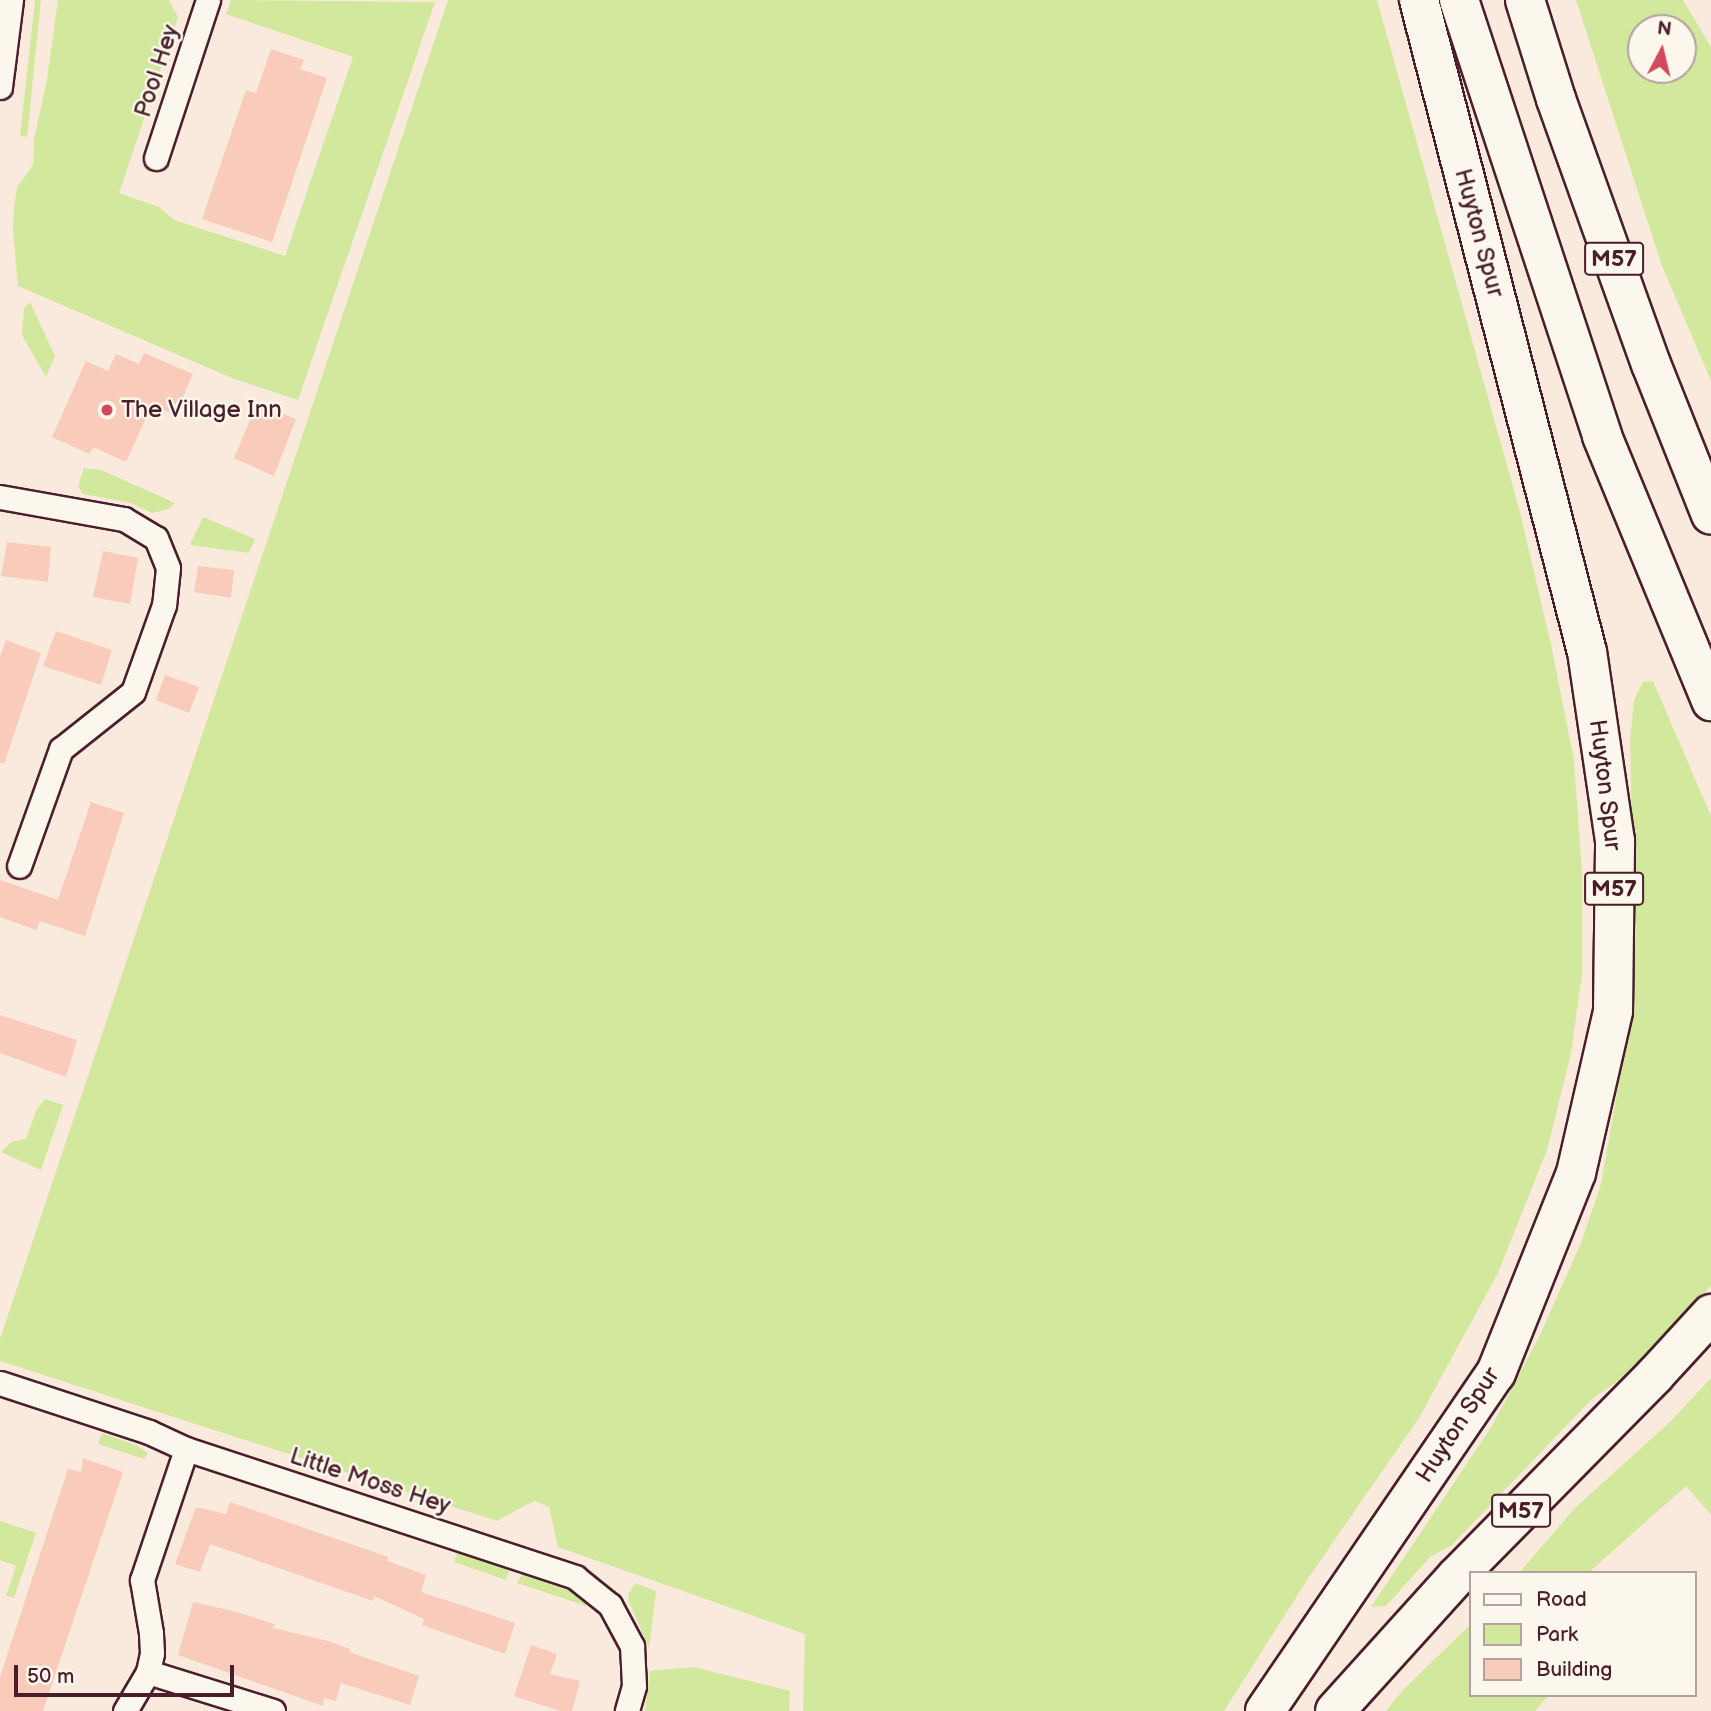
<!DOCTYPE html>
<style>
body{margin:0}
#map{position:relative;width:1711px;height:1711px;overflow:hidden;background:#faeadd;font-family:"Balsamiq Sans",sans-serif}
div>[style]{position:absolute}
[style*='--x']{left:calc(var(--x)*1px);top:calc(var(--y)*1px);width:calc(var(--w)*1px);rotate:calc(var(--a)*1deg)}
.green>*{inset:0;background:#d2e89d}
.building>*{inset:0;background:#f8cbba}
.roads{filter:drop-shadow(2px 0 #4a1f2b) drop-shadow(-2px 0 #4a1f2b) drop-shadow(0 2px #4a1f2b) drop-shadow(0 -2px #4a1f2b)}
.minor>*{height:23px;margin:-11.5px;padding:0 11.5px;transform-origin:11.5px;border-radius:11.5px;background:#fbf7ec}
.motorway>*{height:38px;margin:-19px;padding:0 19px;transform-origin:19px;border-radius:19px;background:#fbf7ec}
.dots>*{width:19px;height:19px;translate:-50% -50%;box-sizing:border-box;border:4px solid #fbf7ec;border-radius:50%}
span{translate:-50% -50%;white-space:nowrap;text-align:center;line-height:1.15;-webkit-text-stroke:5px #fbf7ec;paint-order:stroke}
.shield-label span{padding:2px 5px;background:#fbf7ec;border:2px solid;border-radius:5px;-webkit-text-stroke-width:0}
.shield-label{font-size:23px;color:#4a1f2b;font-weight:700}
.street-label{font-size:24px;color:#4a1f2b}
.poi-label{font-size:24px;color:#4a1f2b}
.left{translate:0 -50%;text-align:left}
.legend{position:absolute;left:1469px;top:1571px;width:228px;height:126px;box-sizing:border-box;background:#fbf7ec;border:2px solid #b4a19f;margin:0;padding:9px 12px;list-style:none;font-size:21px;color:#4a1f2b}
.legend li{display:flex;align-items:center;gap:14px;height:35px}
.legend b{width:35px;border:2px solid #b4a19f}
.north{position:absolute;left:1627px;top:14px;width:70px;height:70px;box-sizing:border-box;background:#fbf7ec;border:2px solid #b4a19f;border-radius:50%;rotate:7deg;font-size:19px;font-weight:700;line-height:28px;text-align:center;color:#4a1f2b}
.north::after{content:'';display:block;margin:auto;width:24px;height:32px;background:#d1495b;clip-path:polygon(50% 0,100% 100%,50% 72%,0 100%)}
.scale{position:absolute;left:14px;top:1665px;width:220px;height:32px;box-sizing:border-box;border:4px solid #4a1f2b;border-top:0;padding-left:9px;font-size:21px;line-height:24px;white-space:nowrap;color:#4a1f2b;-webkit-text-stroke:5px #fbf7ec;paint-order:stroke}
</style>
<div id="map">
<div class="green">
<div style="clip-path:polygon(35px 0,41px 0,27px 137px,20px 136px)"></div>
<div style="clip-path:polygon(58px 0,169px 0,178px 17px,119px 193px,159px 207px,174px 220px,285px 256px,353px 57px,226px 14px,231px 0,435px 2px,298px 400px,232px 378px,18px 286px,13px 228px,14px 207px,17px 187px,33px 165px,34px 140px,47px 79px)"></div>
<div style="clip-path:polygon(448px 0,1377px 0,1520px 512px,1552px 649px,1574px 761px,1582px 873px,1582px 974px,1571px 1053px,1547px 1150px,1498px 1273px,1419px 1418px,1309px 1577px,1224px 1711px,803px 1711px,805px 1634px,558px 1547px,549px 1507px,542px 1504px,534px 1501px,497px 1521px,0 1361px,0 1339px)"></div>
<div style="clip-path:polygon(evenodd,1576px 0,1683px 0,1711px 47px,1711px 381px,1662px 266px,1576px 0,1641px 28px,1683px 28px,1683px 70px,1641px 70px,1641px 28px)"></div>
<div style="clip-path:polygon(30px 302px,55px 356px,46px 377px,22px 335px,24px 308px)"></div>
<div style="clip-path:polygon(84px 468px,101px 470px,175px 503px,169px 509px,152px 513px,131px 503px,83px 494px,78px 486px)"></div>
<div style="clip-path:polygon(203px 517px,255px 539px,249px 553px,190px 545px)"></div>
<div style="clip-path:polygon(1653px 681px,1711px 816px,1711px 1286px,1629px 1373px,1591px 1400px,1452px 1545px,1430px 1557px,1386px 1606px,1371px 1607px,1492px 1426px,1540px 1335px,1581px 1243px,1601px 1184px,1626px 1042px,1635px 955px,1630px 741px,1634px 700px,1643px 682px)"></div>
<div style="clip-path:polygon(45px 1099px,63px 1105px,41px 1170px,1px 1152px,11px 1142px,26px 1139px,37px 1109px)"></div>
<div style="clip-path:polygon(1711px 1378px,1711px 1515px,1686px 1486px,1588px 1573px,1519px 1573px,1575px 1508px,1672px 1420px)"></div>
<div style="clip-path:polygon(102px 1433px,136px 1445px,148px 1453px,144px 1459px,98px 1444px)"></div>
<div style="clip-path:polygon(0 1521px,36px 1533px,14px 1598px,6px 1596px,16px 1566px,0 1560px)"></div>
<div style="clip-path:polygon(457px 1552px,510px 1568px,506px 1580px,454px 1562px)"></div>
<div style="clip-path:polygon(522px 1574px,577px 1593px,588px 1601px,586px 1606px,517px 1583px)"></div>
<div style="clip-path:polygon(635px 1583px,656px 1591px,649px 1648px,629px 1602px,628px 1595px)"></div>
<div style="clip-path:polygon(1471px 1624px,1471px 1695px,1549px 1695px,1535px 1711px,1386px 1711px,1403px 1690px)"></div>
<div style="clip-path:polygon(693px 1667px,790px 1691px,789px 1711px,645px 1711px,650px 1671px)"></div>
</div>
<div class="building">
<div style="clip-path:polygon(271px 49px,304px 60px,300px 69px,327px 78px,272px 242px,202px 219px,246px 90px,256px 93px)"></div>
<div style="clip-path:polygon(144px 353px,193px 374px,175px 415px,152px 405px,126px 462px,93px 447px,89px 454px,52px 437px,86px 361px,108px 371px,116px 354px,139px 364px)"></div>
<div style="clip-path:polygon(257px 403px,296px 419px,274px 476px,234px 458px)"></div>
<div style="clip-path:polygon(7px 542px,51px 547px,48px 582px,1px 576px)"></div>
<div style="clip-path:polygon(103px 551px,138px 558px,130px 604px,93px 597px)"></div>
<div style="clip-path:polygon(198px 566px,234px 570px,231px 598px,194px 592px)"></div>
<div style="clip-path:polygon(56px 631px,112px 650px,101px 685px,43px 666px)"></div>
<div style="clip-path:polygon(6px 640px,41px 653px,4px 764px,0 763px,0 657px)"></div>
<div style="clip-path:polygon(165px 675px,199px 687px,189px 713px,156px 700px)"></div>
<div style="clip-path:polygon(91px 802px,124px 813px,85px 936px,40px 921px,36px 930px,0 917px,0 880px,58px 900px)"></div>
<div style="clip-path:polygon(0 1015px,77px 1040px,66px 1077px,0 1053px)"></div>
<div style="clip-path:polygon(83px 1458px,123px 1472px,43px 1711px,0 1711px,0 1677px,68px 1469px,81px 1472px)"></div>
<div style="clip-path:polygon(230px 1502px,388px 1557px,387px 1561px,426px 1575px,421px 1592px,515px 1623px,505px 1654px,422px 1625px,424px 1619px,374px 1596px,373px 1601px,210px 1544px,200px 1572px,175px 1564px,196px 1507px,226px 1514px)"></div>
<div style="clip-path:polygon(193px 1602px,233px 1611px,275px 1624px,273px 1628px,328px 1641px,350px 1649px,349px 1652px,419px 1676px,410px 1705px,341px 1683px,336px 1701px,324px 1698px,323px 1706px,178px 1655px)"></div>
<div style="clip-path:polygon(531px 1645px,557px 1654px,550px 1674px,580px 1681px,572px 1711px,560px 1711px,514px 1696px)"></div>
</div>
<div class="roads">
<div class="minor">
<div style="--x:0;--y:87;--w:88;--a:-82.8"></div>
<div style="--x:156;--y:158;--w:166;--a:-71.8"></div>
<div style="--x:0;--y:497;--w:126;--a:10.1"></div>
<div style="--x:124;--y:519;--w:37;--a:31"></div>
<div style="--x:156;--y:538;--w:32;--a:68"></div>
<div style="--x:168;--y:568;--w:37;--a:96"></div>
<div style="--x:164;--y:605;--w:92;--a:109.6"></div>
<div style="--x:133;--y:692;--w:92;--a:141.6"></div>
<div style="--x:61;--y:749;--w:124;--a:109.7"></div>
<div style="--x:0;--y:1383;--w:157;--a:18.2"></div>
<div style="--x:149;--y:1432;--w:41;--a:24.7"></div>
<div style="--x:186;--y:1449;--w:410;--a:18.2"></div>
<div style="--x:575;--y:1577;--w:45;--a:38.7"></div>
<div style="--x:610;--y:1605;--w:47;--a:61.8"></div>
<div style="--x:632;--y:1646;--w:40;--a:87.1"></div>
<div style="--x:634;--y:1686;--w:26;--a:106"></div>
<div style="--x:148;--y:1672;--w:131;--a:17.3"></div>
<div style="--x:125;--y:1711;--w:45;--a:-59.5"></div>
<div style="--x:148;--y:1672;--w:19;--a:-78"></div>
<div style="--x:152;--y:1653;--w:20;--a:-93"></div>
<div style="--x:151;--y:1633;--w:54;--a:-99.6"></div>
<div style="--x:142;--y:1580;--w:138;--a:-71.4"></div>
</div>
<div class="motorway">
<div style="--x:1459;--y:0;--w:459;--a:71.8"></div>
<div style="--x:1602;--y:436;--w:287;--a:67.6"></div>
<div style="--x:1525;--y:0;--w:104;--a:72.6"></div>
<div style="--x:1556;--y:99;--w:282;--a:70.3"></div>
<div style="--x:1651;--y:364;--w:162;--a:68.3"></div>
<div style="--x:1265;--y:1711;--w:409;--a:-55.7"></div>
<div style="--x:1496;--y:1373;--w:215;--a:-68.2"></div>
<div style="--x:1576;--y:1173;--w:166;--a:-77.1"></div>
<div style="--x:1613;--y:1011;--w:170;--a:-89.3"></div>
<div style="--x:1615;--y:841;--w:191;--a:-98.4"></div>
<div style="--x:1587;--y:652;--w:673;--a:-104.45"></div>
<div style="--x:1335;--y:1711;--w:182;--a:-47.9"></div>
<div style="--x:1457;--y:1576;--w:282;--a:-45.4"></div>
<div style="--x:1655;--y:1375;--w:83;--a:-47.4"></div>
</div>
</div>
<div class="dots">
<div style="left:107px;top:410px;background:#d1495b"></div>
</div>
<div class="shield-label">
<span style="left:1614px;top:259px">M57</span>
<span style="left:1614px;top:889px">M57</span>
<span style="left:1521px;top:1511px">M57</span>
</div>
<div class="street-label">
<span style="left:157px;top:71px;rotate:-72deg">Pool Hey</span>
<span style="left:1479px;top:233px;rotate:75deg">Huyton Spur</span>
<span style="left:1605px;top:785px;rotate:83deg">Huyton Spur</span>
<span style="left:1458px;top:1425px;rotate:-57deg">Huyton Spur</span>
<span style="left:370px;top:1481px;rotate:18deg">Little Moss Hey</span>
</div>
<div class="poi-label">
<span class="left" style="left:121px;top:410px">The Village Inn</span>
</div>
<ul class="legend">
<li><b style="height:9px;background:#fbf7ec"></b>Road</li>
<li><b style="height:19px;background:#d2e89d"></b>Park</li>
<li><b style="height:19px;background:#f8cbba"></b>Building</li>
</ul>
<div class="north">N</div>
<div class="scale">50 m</div>
</div>
